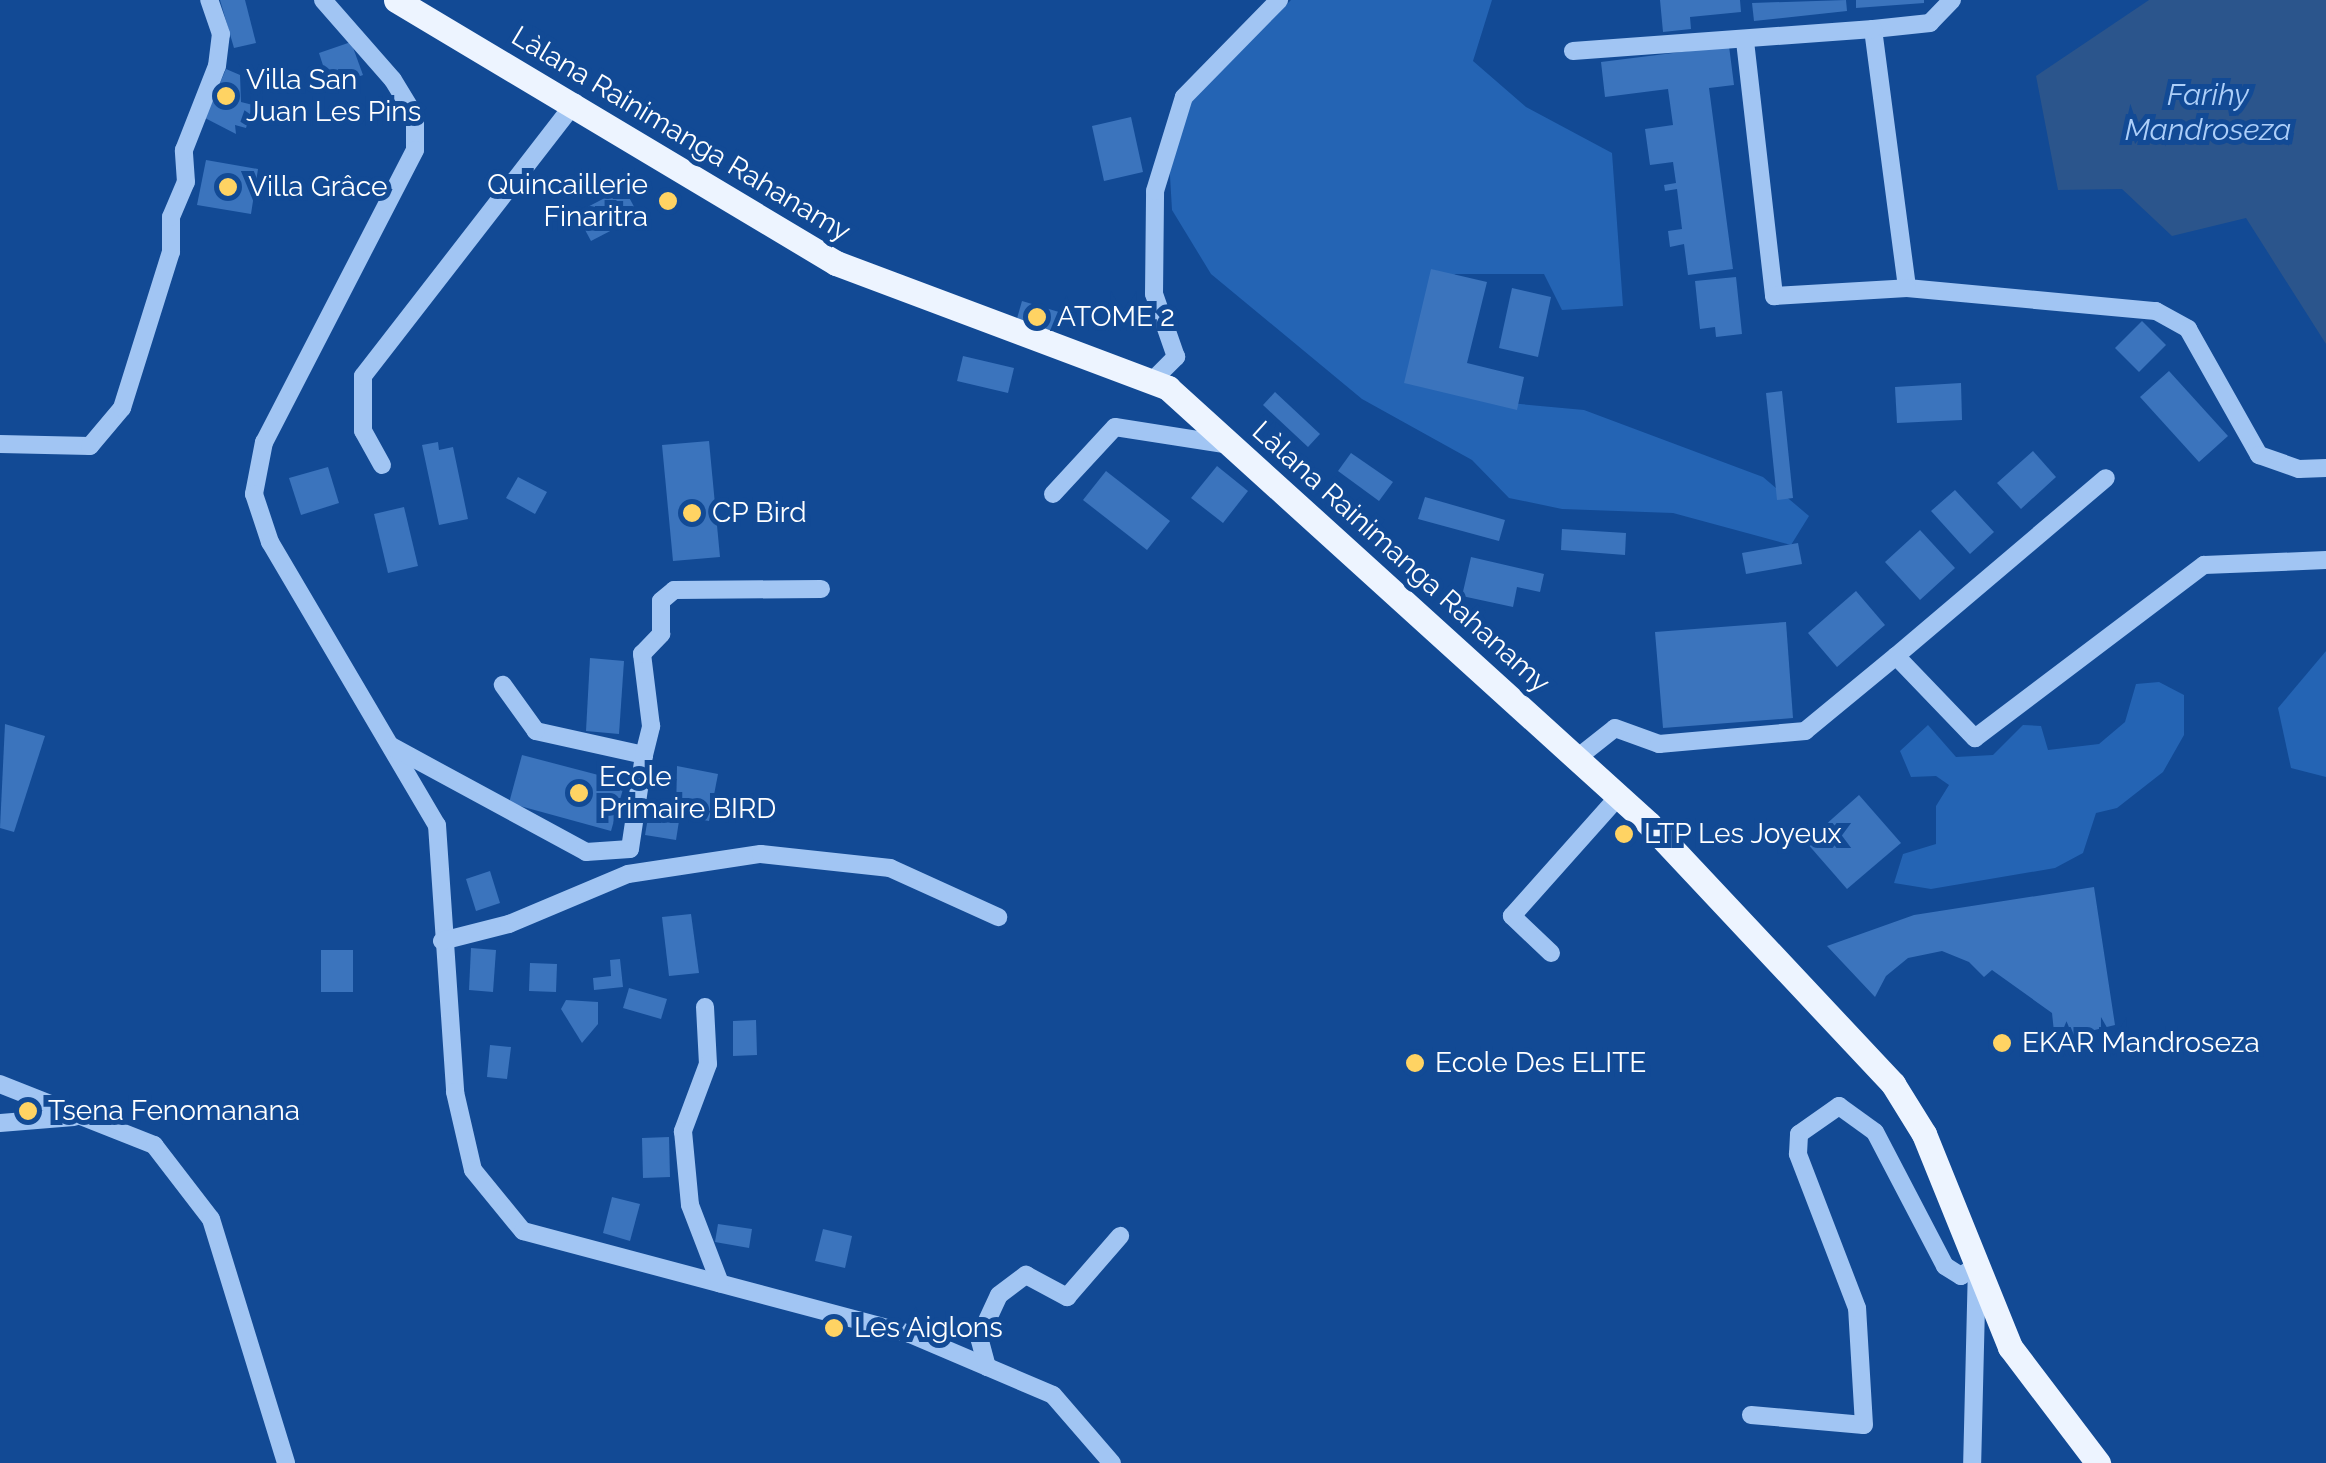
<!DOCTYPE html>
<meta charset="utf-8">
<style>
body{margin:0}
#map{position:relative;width:2326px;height:1463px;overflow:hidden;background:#124a95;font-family:Raleway,sans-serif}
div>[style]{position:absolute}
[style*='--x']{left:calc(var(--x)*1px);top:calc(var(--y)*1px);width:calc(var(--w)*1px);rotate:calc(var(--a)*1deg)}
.green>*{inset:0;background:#2464b4}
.water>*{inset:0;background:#2b558c}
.building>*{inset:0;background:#3b74bd}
.minor>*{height:18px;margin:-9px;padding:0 9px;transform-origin:9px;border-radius:9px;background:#a1c5f3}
.major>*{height:25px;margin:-12.5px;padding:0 12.5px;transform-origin:12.5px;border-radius:12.5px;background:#edf4ff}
.dots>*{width:28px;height:28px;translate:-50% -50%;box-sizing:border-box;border:5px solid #124a95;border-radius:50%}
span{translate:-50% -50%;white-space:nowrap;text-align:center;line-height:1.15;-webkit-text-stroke:10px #124a95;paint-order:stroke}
.poi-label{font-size:28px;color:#fff}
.left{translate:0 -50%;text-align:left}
.right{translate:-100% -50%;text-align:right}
.street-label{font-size:28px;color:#fff}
.water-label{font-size:30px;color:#adcff9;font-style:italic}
</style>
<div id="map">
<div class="green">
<div style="clip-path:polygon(1291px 0,1492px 0,1473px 61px,1526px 107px,1612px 153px,1623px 306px,1562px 310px,1544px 274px,1455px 274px,1430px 317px,1498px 402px,1584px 410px,1763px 477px,1809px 516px,1791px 545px,1673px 513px,1562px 509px,1509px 498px,1472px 460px,1362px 399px,1211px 274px,1172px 210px,1168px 142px,1184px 109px)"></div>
<div style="clip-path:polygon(2326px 651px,2326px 777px,2291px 768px,2278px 708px)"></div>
<div style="clip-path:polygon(2159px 682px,2184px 695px,2184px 735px,2163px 772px,2117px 808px,2096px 813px,2083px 853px,2055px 868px,1931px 889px,1894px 883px,1903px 854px,1936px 844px,1936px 806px,1949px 785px,1936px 776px,1911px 777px,1900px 751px,1928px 725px,1956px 757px,1993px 755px,2023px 725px,2041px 726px,2048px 750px,2099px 744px,2125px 722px,2136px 684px)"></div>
</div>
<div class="water">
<div style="clip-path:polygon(2149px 0,2326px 0,2326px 344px,2246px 218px,2172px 236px,2122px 189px,2058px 190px,2036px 76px)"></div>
</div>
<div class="building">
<div style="clip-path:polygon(220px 0,245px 0,256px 43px,234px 48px)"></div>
<div style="clip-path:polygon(1660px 0,1740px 0,1741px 12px,1690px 17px,1691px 29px,1663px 32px)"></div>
<div style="clip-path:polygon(1846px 0,1847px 11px,1754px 21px,1752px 3px)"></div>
<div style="clip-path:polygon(1856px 0,1924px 0,1924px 3px,1856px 8px)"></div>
<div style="clip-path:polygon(351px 42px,363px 75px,330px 87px,319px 53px)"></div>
<div style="clip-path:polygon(1729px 46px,1734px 85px,1709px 88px,1733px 269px,1688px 275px,1684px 244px,1670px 247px,1668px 231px,1682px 229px,1677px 189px,1665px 191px,1664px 185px,1676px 183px,1673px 162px,1650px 165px,1645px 129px,1673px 125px,1668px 89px,1605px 97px,1601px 62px)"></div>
<div style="clip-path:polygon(226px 69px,240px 75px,241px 102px,253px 105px,246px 128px,235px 125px,236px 134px,205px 118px)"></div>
<div style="clip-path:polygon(1131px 117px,1143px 172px,1104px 181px,1092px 126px)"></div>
<div style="clip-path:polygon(206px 160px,258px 169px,251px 214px,197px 205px)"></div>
<div style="clip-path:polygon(624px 188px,639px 216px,591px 241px,576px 213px)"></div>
<div style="clip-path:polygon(1431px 269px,1487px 282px,1467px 363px,1524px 377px,1517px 410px,1404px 383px)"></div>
<div style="clip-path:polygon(1736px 277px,1742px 334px,1716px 337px,1715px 327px,1700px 329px,1695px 281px)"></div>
<div style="clip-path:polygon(1512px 288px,1551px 297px,1538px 357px,1499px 348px)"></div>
<div style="clip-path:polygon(1022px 301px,1059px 312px,1053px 334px,1016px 322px)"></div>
<div style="clip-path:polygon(2142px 321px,2166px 345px,2139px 372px,2115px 348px)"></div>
<div style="clip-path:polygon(963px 356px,1014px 368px,1008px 393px,957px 381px)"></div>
<div style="clip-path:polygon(2169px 371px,2228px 436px,2199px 462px,2140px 397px)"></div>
<div style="clip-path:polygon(1961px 383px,1962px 420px,1897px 423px,1895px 387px)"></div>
<div style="clip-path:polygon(1782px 391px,1793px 498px,1777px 500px,1766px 393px)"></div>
<div style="clip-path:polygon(1275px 392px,1320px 434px,1308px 447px,1263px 405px)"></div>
<div style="clip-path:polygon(709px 441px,720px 557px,673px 561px,662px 445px)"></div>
<div style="clip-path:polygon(438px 442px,439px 450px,453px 447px,468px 519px,439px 525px,422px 445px)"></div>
<div style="clip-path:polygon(2033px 451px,2056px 477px,2021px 509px,1997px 483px)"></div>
<div style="clip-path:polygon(1351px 453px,1393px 482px,1379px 501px,1338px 471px)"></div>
<div style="clip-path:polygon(1217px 466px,1248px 491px,1223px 523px,1191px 498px)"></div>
<div style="clip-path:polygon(328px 467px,339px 503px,301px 515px,289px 478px)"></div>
<div style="clip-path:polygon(1106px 471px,1170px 521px,1147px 550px,1083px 500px)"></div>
<div style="clip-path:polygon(518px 477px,547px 492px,535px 514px,506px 498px)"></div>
<div style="clip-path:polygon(1955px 490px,1994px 532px,1970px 554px,1931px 511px)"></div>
<div style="clip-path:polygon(1425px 497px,1505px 520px,1499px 541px,1418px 519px)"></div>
<div style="clip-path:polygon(404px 507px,418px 566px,388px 573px,374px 514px)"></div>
<div style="clip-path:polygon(1562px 529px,1626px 533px,1625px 555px,1561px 550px)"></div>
<div style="clip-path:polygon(1920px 530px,1955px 568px,1920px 600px,1885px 562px)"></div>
<div style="clip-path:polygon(1798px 543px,1802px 564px,1746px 574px,1742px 553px)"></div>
<div style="clip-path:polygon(1471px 557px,1544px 574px,1540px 592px,1517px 587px,1513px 607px,1462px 596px)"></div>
<div style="clip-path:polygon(1856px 591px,1885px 625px,1837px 667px,1808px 633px)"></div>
<div style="clip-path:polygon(1786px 622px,1793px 718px,1663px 728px,1655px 632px)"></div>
<div style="clip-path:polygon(590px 658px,624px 661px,619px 734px,586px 731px)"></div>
<div style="clip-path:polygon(5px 724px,45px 736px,14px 832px,0 828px)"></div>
<div style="clip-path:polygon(522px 755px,625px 782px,611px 831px,509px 803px)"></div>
<div style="clip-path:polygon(677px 766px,718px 774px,709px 821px,676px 815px)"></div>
<div style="clip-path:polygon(1859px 795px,1901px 843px,1847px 889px,1806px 842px)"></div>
<div style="clip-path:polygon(650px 806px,679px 821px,676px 840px,645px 835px)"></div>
<div style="clip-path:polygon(490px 871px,500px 903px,476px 911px,466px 879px)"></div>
<div style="clip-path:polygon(2094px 887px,2115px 1025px,2066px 1037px,2054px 1032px,2052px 1013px,1992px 970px,1984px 977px,1969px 962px,1942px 951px,1908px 958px,1886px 976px,1875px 997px,1827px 946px,1914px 915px)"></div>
<div style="clip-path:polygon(691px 914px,699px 973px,669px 976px,662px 917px)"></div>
<div style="clip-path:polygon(471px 948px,496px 950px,493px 992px,469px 990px)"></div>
<div style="clip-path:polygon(321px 950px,353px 950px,353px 992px,321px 992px)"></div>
<div style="clip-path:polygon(620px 959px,623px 987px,594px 990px,593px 978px,611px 976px,610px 960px)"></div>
<div style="clip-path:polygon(530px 963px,557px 964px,556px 992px,529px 991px)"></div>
<div style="clip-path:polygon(629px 988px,667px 999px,661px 1019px,623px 1008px)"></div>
<div style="clip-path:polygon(566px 1000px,598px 1002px,598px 1024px,582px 1043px,561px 1009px)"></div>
<div style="clip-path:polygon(756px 1020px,757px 1055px,733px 1056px,733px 1021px)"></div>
<div style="clip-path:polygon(490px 1045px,511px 1047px,507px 1079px,487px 1077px)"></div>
<div style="clip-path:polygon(669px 1137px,670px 1177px,643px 1178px,642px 1138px)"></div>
<div style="clip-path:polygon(612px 1197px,640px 1204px,630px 1241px,603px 1233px)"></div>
<div style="clip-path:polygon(718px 1224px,752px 1229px,749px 1248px,715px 1242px)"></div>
<div style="clip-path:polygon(823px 1229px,852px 1236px,845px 1268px,815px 1261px)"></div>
</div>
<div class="minor">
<div style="--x:323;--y:0;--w:106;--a:48.8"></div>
<div style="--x:393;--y:80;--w:42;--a:58.6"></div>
<div style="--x:415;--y:116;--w:34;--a:90"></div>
<div style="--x:415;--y:150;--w:329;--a:117.3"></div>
<div style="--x:264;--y:442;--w:53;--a:100.9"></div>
<div style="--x:254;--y:494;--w:51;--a:71.6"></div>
<div style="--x:270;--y:542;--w:329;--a:59.5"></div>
<div style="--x:437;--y:825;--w:268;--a:86.1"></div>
<div style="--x:455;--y:1092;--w:80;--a:77"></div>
<div style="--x:473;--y:1170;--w:79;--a:50.7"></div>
<div style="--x:523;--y:1231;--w:400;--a:14.9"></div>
<div style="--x:910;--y:1334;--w:155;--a:23.1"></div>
<div style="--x:1053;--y:1395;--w:90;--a:49.1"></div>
<div style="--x:1952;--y:0;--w:32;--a:134"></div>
<div style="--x:1930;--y:23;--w:57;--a:174"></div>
<div style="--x:1873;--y:29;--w:261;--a:82.5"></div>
<div style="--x:1907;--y:288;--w:250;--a:5.3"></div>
<div style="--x:2156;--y:311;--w:37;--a:29"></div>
<div style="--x:2188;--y:329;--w:145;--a:60.6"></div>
<div style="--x:2259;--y:455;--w:42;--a:19.3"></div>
<div style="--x:2299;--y:469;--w:27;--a:-2"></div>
<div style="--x:1745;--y:41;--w:257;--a:83.5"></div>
<div style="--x:1774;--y:296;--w:133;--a:-3.4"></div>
<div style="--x:1573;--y:51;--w:301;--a:-4.2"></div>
<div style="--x:1153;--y:380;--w:33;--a:-45"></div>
<div style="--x:1176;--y:357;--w:67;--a:-109.2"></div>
<div style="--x:1154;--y:294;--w:103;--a:-89.4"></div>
<div style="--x:1155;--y:191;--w:98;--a:-72.9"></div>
<div style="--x:1184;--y:97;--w:136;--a:-45.6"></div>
<div style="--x:0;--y:444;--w:90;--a:1.3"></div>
<div style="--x:90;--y:446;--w:50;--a:-49.9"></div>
<div style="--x:122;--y:408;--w:164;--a:-72.6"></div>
<div style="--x:171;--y:252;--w:35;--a:-90"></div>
<div style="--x:171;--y:217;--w:38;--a:-67"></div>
<div style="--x:186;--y:182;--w:32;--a:-94"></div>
<div style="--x:184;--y:150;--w:90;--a:-68.6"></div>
<div style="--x:217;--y:66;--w:32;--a:-83"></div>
<div style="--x:221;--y:34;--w:36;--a:-109"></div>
<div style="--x:382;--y:465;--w:39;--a:-119"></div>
<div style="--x:363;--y:431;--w:55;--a:-90"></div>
<div style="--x:363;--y:376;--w:346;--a:-52.2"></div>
<div style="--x:1053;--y:494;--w:91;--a:-47.2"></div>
<div style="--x:1115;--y:427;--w:109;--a:8.9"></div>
<div style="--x:1896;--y:656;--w:275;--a:-40.3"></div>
<div style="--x:391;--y:746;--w:222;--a:28.5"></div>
<div style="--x:586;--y:852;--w:44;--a:-3.9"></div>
<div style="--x:630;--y:849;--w:95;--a:-81.5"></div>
<div style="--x:644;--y:755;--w:111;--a:-167.5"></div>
<div style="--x:536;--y:731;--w:57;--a:-125.7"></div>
<div style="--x:644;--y:755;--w:30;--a:-76"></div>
<div style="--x:651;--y:726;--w:73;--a:-97.1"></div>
<div style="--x:642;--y:654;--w:28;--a:-46"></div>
<div style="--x:661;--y:634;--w:33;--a:-90"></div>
<div style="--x:661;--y:601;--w:17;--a:-40"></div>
<div style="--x:674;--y:590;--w:147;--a:-0.4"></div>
<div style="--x:1577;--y:758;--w:48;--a:-38.3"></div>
<div style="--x:1615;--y:728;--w:47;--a:20"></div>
<div style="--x:1659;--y:744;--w:147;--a:-5.1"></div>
<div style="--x:1805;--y:731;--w:118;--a:-39.5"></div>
<div style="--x:1896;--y:656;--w:114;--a:46.1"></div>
<div style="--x:1975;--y:738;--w:287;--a:-37.1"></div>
<div style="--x:2204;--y:565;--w:122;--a:-2.3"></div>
<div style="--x:442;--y:941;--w:69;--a:-14.2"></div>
<div style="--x:509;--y:924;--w:129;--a:-22.8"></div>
<div style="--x:628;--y:874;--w:134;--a:-8.6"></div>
<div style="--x:761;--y:854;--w:130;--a:6.2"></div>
<div style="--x:890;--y:868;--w:119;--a:24.4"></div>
<div style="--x:1551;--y:953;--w:54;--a:-136.5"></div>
<div style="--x:1512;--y:916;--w:161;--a:-48.3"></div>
<div style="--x:705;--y:1007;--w:57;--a:87"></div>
<div style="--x:708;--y:1064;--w:72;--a:110.5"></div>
<div style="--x:683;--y:1131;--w:74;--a:84.6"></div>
<div style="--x:690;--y:1205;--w:84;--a:69"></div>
<div style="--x:0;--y:1084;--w:166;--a:21.6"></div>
<div style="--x:154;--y:1145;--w:93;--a:52.4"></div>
<div style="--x:211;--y:1219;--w:255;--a:72.9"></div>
<div style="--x:0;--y:1123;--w:74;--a:-4.6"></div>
<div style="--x:987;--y:1367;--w:30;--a:-105"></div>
<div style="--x:979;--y:1338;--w:47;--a:-65.1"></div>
<div style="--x:999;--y:1295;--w:34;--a:-37"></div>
<div style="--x:1026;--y:1275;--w:47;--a:28.2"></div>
<div style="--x:1067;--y:1297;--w:81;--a:-49"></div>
<div style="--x:1751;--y:1415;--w:113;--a:5.1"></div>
<div style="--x:1864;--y:1425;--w:117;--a:-93.4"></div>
<div style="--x:1857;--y:1308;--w:165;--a:-111"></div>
<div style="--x:1798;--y:1154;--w:20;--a:-87"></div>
<div style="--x:1799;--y:1134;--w:49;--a:-35"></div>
<div style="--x:1839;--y:1106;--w:44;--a:35.8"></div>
<div style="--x:1875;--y:1132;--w:151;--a:62.4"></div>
<div style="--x:1945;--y:1266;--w:19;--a:32"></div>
<div style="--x:1961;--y:1276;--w:19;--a:-35"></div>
<div style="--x:1977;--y:1265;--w:198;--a:91.4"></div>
</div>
<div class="major">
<div style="--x:396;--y:0;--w:513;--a:30.87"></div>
<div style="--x:836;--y:263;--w:355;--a:20.6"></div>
<div style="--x:1168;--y:388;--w:649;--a:42.19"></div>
<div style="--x:1649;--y:824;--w:357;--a:46.8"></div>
<div style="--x:1893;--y:1084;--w:59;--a:58.2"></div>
<div style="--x:1924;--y:1134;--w:230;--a:68"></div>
<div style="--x:2010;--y:1347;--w:146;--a:52.8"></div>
</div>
<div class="dots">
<div style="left:226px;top:96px;background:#ffd363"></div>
<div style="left:228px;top:187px;background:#ffd363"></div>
<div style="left:668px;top:201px;background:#ffd363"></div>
<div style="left:1037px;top:317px;background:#ffd363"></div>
<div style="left:692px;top:513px;background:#ffd363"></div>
<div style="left:579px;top:793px;background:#ffd363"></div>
<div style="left:1624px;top:834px;background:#ffd363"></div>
<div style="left:2002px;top:1043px;background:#ffd363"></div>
<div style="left:1415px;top:1063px;background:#ffd363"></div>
<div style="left:28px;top:1111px;background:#ffd363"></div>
<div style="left:834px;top:1328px;background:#ffd363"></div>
</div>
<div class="poi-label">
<span class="left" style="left:246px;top:96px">Villa San<br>Juan Les Pins</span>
<span class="right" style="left:648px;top:201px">Quincaillerie<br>Finaritra</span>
<span class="left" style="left:248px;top:187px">Villa Grâce</span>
<span class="left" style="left:1057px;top:317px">ATOME 2</span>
<span class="left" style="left:712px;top:513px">CP Bird</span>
<span class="left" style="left:599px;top:793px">Ecole<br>Primaire BIRD</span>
<span class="left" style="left:1644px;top:834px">LTP Les Joyeux</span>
<span class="left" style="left:2022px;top:1043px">EKAR Mandroseza</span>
<span class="left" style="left:1435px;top:1063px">Ecole Des ELITE</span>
<span class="left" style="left:48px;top:1111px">Tsena Fenomanana</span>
<span class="left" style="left:854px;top:1328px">Les Aiglons</span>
</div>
<div class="street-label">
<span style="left:681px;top:134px;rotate:31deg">Làlana Rainimanga Rahanamy</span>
<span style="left:1401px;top:557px;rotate:42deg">Làlana Rainimanga Rahanamy</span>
</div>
<div class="water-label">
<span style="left:2208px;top:112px">Farihy<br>Mandroseza</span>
</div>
</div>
